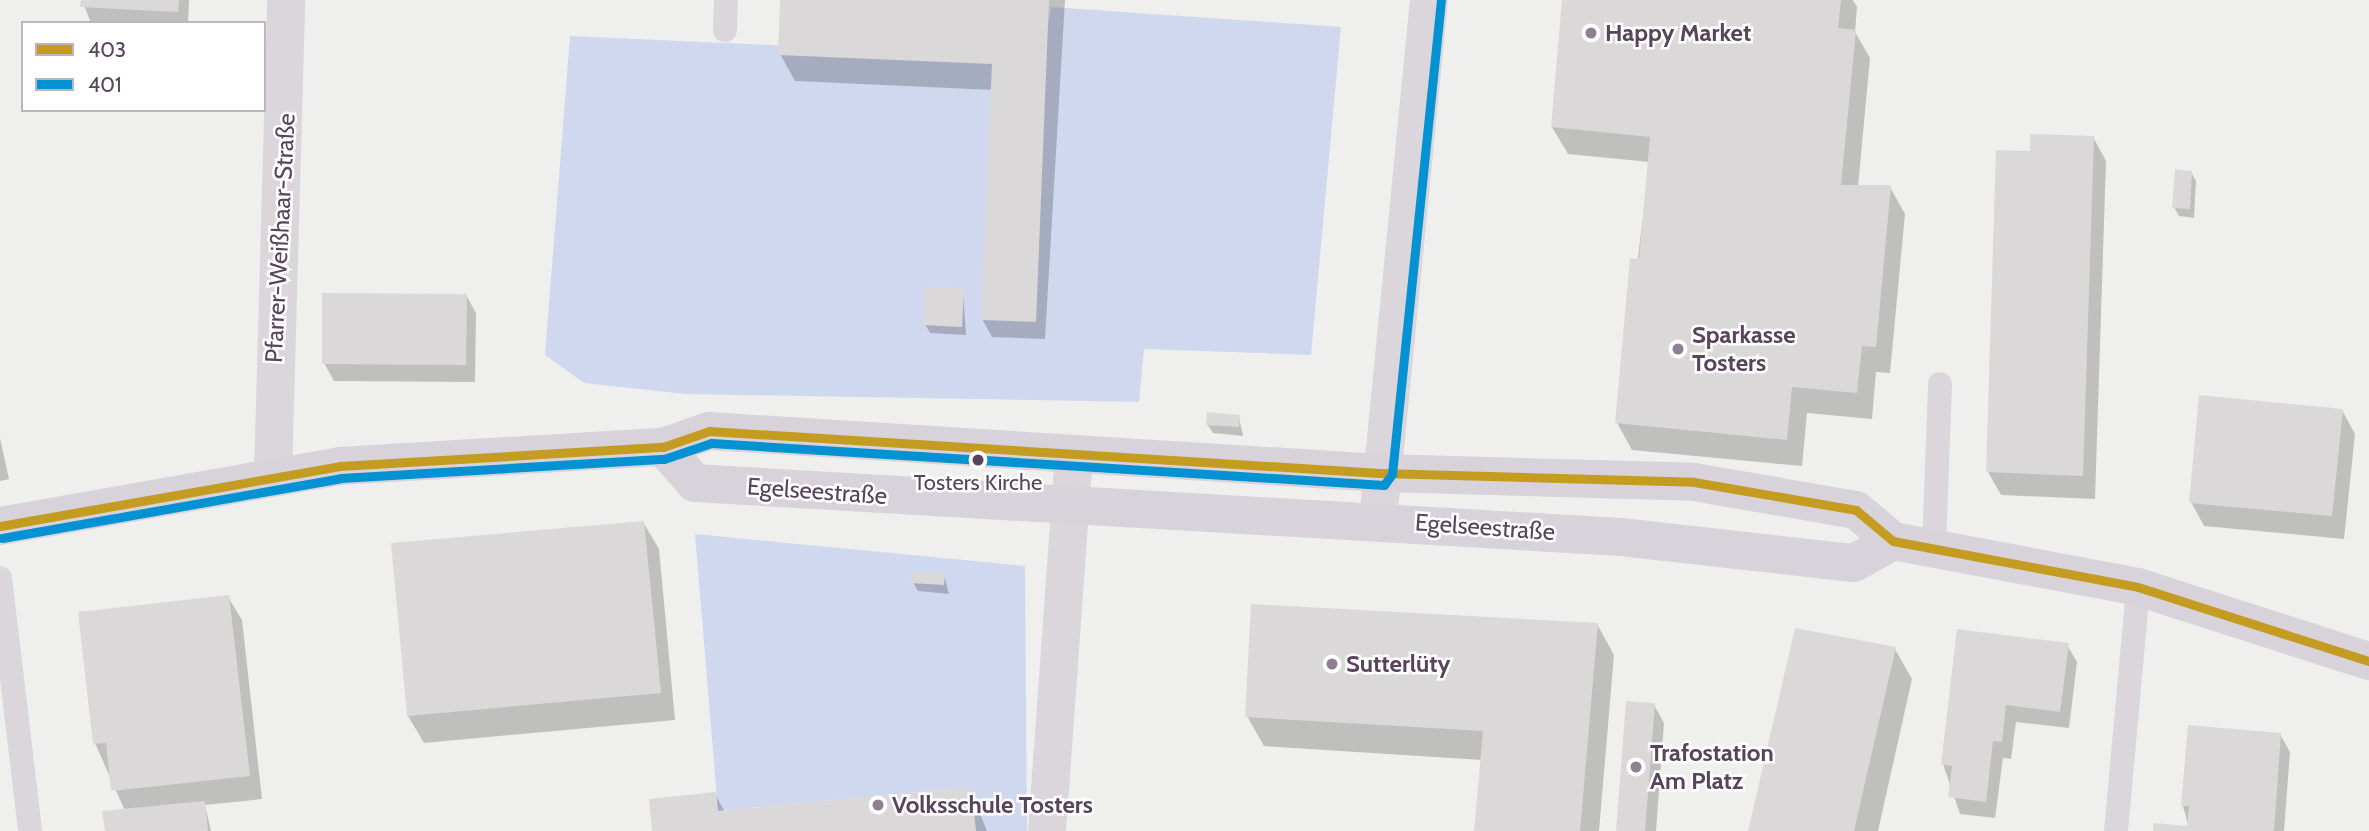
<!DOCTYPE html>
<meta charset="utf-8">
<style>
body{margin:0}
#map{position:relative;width:2369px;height:831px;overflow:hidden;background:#eff0ee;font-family:Cabin,sans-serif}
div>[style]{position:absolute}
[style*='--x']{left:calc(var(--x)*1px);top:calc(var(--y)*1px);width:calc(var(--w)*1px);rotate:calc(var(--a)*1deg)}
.green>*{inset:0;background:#d0d8f0}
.shadow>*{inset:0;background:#0003}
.building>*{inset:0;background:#dbd8da}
.service>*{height:24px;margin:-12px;padding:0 12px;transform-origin:12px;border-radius:12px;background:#dbd6db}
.minor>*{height:38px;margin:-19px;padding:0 19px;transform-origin:19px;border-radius:19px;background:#dbd6db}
.tertiary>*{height:38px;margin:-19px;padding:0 19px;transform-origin:19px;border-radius:19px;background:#dbd6db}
.secondary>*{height:38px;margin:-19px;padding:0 19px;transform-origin:19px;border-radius:19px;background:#d8d2da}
.bus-1>*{height:9px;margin:-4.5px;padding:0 4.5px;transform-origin:4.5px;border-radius:4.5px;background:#c49c21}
.bus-2>*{height:9px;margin:-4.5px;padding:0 4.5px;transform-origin:4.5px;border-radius:4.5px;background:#0492d2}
.dots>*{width:19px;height:19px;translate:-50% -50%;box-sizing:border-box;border:4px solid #fff;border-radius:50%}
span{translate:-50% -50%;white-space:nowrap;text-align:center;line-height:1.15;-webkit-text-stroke:5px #fff;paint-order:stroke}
.bus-label{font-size:22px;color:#59445d}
.poi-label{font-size:24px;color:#59445d;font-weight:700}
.left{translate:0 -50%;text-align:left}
.street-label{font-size:24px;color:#59445d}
.legend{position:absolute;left:21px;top:21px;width:245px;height:91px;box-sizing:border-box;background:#fff;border:2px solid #bdb4be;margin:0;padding:9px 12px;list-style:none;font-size:21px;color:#59445d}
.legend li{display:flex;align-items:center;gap:14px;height:35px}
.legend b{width:35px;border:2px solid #bdb4be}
</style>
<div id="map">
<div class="green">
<div style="clip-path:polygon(1051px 7px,1341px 27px,1311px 355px,1144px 349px,1139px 402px,685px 394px,584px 383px,545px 355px,570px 36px,1042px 57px)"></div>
<div style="clip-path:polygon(695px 534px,1025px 566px,1027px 831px,976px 831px,971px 787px,718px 811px)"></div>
</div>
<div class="shadow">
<div style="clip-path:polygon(82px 0,189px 0,188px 23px,91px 23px)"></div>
<div style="clip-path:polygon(782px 0,1065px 0,1045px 339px,992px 337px,982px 319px,993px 90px,795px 81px,780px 54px)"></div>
<div style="clip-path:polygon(1564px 0,1853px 0,1857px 7px,1855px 32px,1870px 58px,1858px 187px,1890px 187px,1905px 214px,1890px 373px,1876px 372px,1872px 419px,1807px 413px,1802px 466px,1632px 450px,1617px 423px,1650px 162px,1568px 154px,1552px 127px)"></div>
<div style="clip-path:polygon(2093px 137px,2106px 161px,2095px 499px,2001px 495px,1988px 472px,2032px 153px)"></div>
<div style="clip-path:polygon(2191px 172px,2196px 181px,2194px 218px,2179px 216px,2174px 207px)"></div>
<div style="clip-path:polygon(963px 290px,966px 335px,930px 333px,925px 324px)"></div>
<div style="clip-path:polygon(466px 295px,476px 313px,475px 382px,334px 381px,324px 363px)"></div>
<div style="clip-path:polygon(2342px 410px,2355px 434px,2344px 539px,2204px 526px,2191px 502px)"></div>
<div style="clip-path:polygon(1239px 417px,1243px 436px,1213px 433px,1207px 424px)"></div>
<div style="clip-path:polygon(0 438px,9px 479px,0 481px)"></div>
<div style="clip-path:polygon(643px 522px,659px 549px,675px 720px,424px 743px,408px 716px)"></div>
<div style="clip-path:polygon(944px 575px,949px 594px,918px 591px,913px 582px)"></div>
<div style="clip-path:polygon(228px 597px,242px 620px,262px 799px,205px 805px,211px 831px,106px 831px,125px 811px,95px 743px)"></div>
<div style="clip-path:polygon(1597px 624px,1614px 655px,1599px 831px,1476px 831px,1482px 760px,1264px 746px,1247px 716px)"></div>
<div style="clip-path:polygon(2067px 645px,2077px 662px,2069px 728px,2016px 722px,2011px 759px,2003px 758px,1995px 818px,1960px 814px,1943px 764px)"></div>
<div style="clip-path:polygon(1895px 649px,1912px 679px,1878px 831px,1750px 831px)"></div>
<div style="clip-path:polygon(1654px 705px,1664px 723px,1656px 831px,1618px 831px)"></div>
<div style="clip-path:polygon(2280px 734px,2290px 752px,2284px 831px,2155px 831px,2189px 828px,2183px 806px)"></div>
<div style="clip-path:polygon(970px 789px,987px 831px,653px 831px,715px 794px,725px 812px)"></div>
</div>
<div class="building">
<div style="clip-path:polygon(81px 0,179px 0,178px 12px,80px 7px)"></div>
<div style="clip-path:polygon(780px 0,1049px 0,1036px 322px,981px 320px,992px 64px,778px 55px)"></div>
<div style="clip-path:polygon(1562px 0,1841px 0,1838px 28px,1856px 30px,1841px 185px,1891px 185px,1876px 347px,1862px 346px,1857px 393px,1792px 387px,1787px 440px,1615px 423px,1630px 258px,1639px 259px,1650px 137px,1551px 127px)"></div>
<div style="clip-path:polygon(2030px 134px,2094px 136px,2083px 476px,1986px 472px,1996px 150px,2030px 151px)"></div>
<div style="clip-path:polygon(2175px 169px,2192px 171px,2190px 209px,2172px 208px)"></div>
<div style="clip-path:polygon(925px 287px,964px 288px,962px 327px,923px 325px)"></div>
<div style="clip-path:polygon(322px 293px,467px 294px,466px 365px,322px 364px)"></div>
<div style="clip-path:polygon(2199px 395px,2343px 409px,2332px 516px,2189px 503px)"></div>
<div style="clip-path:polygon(1207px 412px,1240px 415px,1239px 427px,1206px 425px)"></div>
<div style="clip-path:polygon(644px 521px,661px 693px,407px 716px,391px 543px)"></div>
<div style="clip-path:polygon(912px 572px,945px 573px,944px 585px,911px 583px)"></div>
<div style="clip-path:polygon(229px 595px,250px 776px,111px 791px,106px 743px,93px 744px,78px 612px)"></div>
<div style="clip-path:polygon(1251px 604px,1598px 623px,1580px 831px,1474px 831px,1483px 731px,1245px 717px)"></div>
<div style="clip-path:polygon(1795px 628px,1896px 647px,1854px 831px,1748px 831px)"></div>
<div style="clip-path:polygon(1957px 629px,2069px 643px,2060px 712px,2006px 705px,2002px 742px,1993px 741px,1986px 802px,1948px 797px,1952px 766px,1941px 764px)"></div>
<div style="clip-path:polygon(1626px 701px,1655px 703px,1645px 831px,1616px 831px)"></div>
<div style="clip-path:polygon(2188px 725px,2281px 733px,2274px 831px,2153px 831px,2154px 823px,2187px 826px,2189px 806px,2181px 806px)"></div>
<div style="clip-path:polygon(971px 787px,976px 831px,652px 831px,649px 799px,716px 792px,718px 811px)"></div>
<div style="clip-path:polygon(205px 801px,208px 831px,105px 831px,102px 811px)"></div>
</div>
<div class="service">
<div style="--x:725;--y:30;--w:30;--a:-88"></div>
<div style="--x:1934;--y:548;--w:164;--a:-87.9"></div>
<div style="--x:0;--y:578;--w:255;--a:83.2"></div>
<div style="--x:2116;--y:831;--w:245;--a:-84.8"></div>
</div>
<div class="minor">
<div style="--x:273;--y:475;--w:475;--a:-88.4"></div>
<div style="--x:1047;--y:831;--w:376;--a:-85.9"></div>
</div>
<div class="tertiary">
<div style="--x:1378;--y:520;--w:522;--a:-84.4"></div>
</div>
<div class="secondary">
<div style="--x:663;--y:447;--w:48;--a:48.4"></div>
<div style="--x:695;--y:483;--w:928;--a:3.34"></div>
<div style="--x:1621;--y:537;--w:234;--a:6.4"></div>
<div style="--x:1854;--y:563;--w:45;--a:-29.4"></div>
<div style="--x:0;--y:526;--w:345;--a:-10"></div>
<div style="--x:340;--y:466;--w:324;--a:-3.4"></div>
<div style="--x:663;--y:447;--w:49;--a:-19.2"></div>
<div style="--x:709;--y:431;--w:672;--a:3.58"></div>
<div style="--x:1380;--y:473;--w:314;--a:1.6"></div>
<div style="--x:1694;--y:482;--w:164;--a:9.8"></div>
<div style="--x:1856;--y:510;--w:48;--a:40"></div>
<div style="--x:1893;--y:541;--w:249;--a:10.6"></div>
<div style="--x:2138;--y:587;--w:243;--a:17.8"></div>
</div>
<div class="bus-1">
<div style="--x:0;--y:526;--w:345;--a:-10"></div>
<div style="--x:340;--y:466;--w:324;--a:-3.4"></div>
<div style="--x:663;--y:447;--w:49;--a:-19.2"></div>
<div style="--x:709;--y:431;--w:672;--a:3.58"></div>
<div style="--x:1380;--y:473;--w:314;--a:1.6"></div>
<div style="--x:1694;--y:482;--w:164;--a:9.8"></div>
<div style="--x:1856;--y:510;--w:48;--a:40"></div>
<div style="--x:1893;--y:541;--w:249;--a:10.6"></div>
<div style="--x:2138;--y:587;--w:243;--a:17.8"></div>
</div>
<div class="bus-2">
<div style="--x:2;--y:538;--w:344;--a:-10"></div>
<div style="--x:341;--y:478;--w:324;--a:-3.4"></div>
<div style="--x:664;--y:459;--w:50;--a:-18.8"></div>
<div style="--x:711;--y:443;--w:674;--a:3.57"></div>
<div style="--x:1384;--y:485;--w:14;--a:-54"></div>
<div style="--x:1392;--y:474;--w:476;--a:-84.1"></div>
</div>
<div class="dots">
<div style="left:1591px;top:33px;background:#8e8090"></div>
<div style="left:1678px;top:349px;background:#8e8090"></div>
<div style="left:978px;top:460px;background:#59445d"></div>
<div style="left:1332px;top:664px;background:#8e8090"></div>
<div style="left:1636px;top:767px;background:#8e8090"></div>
<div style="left:878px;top:805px;background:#8e8090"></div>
</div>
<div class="bus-label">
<span style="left:978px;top:483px">Tosters Kirche</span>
</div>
<div class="poi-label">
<span class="left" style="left:1605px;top:33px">Happy Market</span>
<span class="left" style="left:1692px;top:349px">Sparkasse<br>Tosters</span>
<span class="left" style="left:1346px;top:664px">Sutterlüty</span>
<span class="left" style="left:1650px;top:767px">Trafostation<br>Am Platz</span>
<span class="left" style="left:892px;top:805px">Volksschule Tosters</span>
</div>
<div class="street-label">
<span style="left:280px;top:238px;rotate:-87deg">Pfarrer-Weißhaar-Straße</span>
<span style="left:817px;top:491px;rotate:4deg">Egelseestraße</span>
<span style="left:1485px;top:527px;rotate:4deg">Egelseestraße</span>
</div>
<ul class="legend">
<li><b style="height:9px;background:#c49c21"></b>403</li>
<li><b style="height:9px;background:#0492d2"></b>401</li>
</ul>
</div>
